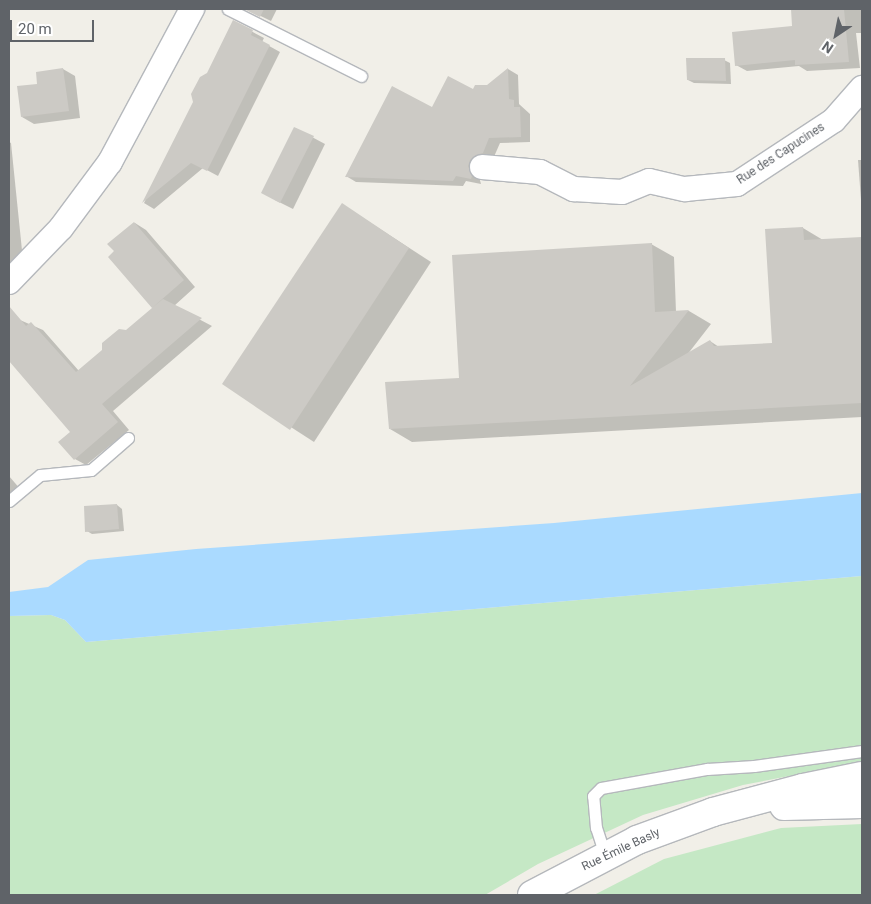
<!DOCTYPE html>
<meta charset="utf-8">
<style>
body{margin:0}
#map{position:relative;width:871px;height:904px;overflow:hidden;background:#f1efe8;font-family:Roboto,sans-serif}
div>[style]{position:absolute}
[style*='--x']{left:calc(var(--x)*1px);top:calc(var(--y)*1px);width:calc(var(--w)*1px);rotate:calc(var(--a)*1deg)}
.green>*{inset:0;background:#c5e8c5}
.water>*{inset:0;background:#aadaff}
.shadow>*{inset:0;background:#0003}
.building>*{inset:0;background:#cccac5}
.roads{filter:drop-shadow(1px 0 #b5b8bc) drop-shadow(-1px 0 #b5b8bc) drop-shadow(0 1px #b5b8bc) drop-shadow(0 -1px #b5b8bc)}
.service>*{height:11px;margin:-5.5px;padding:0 5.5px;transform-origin:5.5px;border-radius:5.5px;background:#fff}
.minor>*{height:24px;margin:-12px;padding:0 12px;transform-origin:12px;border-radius:12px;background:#fff}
.secondary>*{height:28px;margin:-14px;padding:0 14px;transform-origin:14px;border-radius:14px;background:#fff}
span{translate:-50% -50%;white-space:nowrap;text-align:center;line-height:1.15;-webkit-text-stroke:5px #fff;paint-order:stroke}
.street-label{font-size:12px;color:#5f6368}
.frame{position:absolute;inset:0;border:10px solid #5f6368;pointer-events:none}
.north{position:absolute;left:811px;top:10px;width:50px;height:50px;-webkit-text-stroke:4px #fff;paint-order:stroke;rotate:214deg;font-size:14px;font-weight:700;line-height:20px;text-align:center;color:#5f6368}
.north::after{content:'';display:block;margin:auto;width:18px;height:22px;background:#5f6368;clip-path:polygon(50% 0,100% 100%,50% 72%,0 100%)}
.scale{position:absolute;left:10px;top:20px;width:84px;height:22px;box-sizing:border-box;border:2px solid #5f6368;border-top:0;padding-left:6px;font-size:15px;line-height:18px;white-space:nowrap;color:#5f6368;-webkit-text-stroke:4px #fff;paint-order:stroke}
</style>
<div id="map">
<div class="green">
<div style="clip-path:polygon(862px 576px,862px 762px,743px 785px,643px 815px,538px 864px,485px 895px,9px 895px,9px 616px,51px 615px,65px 620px,86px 642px)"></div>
<div style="clip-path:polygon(862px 824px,862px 895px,594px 895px,664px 859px,781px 828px)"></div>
</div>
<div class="water">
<div style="clip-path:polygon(862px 493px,862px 576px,86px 642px,65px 620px,51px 615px,9px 616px,9px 592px,48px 587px,88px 560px,196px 549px,554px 523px)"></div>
</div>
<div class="shadow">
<div style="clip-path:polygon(246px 9px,277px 9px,271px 21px)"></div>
<div style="clip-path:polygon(792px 9px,862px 9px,862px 33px,856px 33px,860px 68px,807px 71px,799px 66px,747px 71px,736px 65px,793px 27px)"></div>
<div style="clip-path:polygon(234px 22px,264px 38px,262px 42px,280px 52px,218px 176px,203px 168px,154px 209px,144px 203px)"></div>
<div style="clip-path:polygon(724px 60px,730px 63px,731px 84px,694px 83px,688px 80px)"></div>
<div style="clip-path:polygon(63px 69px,75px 76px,80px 118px,34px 124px,22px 117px,39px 85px)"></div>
<div style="clip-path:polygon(508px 69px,518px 75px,519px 104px,530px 114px,530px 142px,500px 143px,493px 159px,478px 173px,481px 184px,466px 181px,463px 186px,356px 182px,346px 176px,433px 108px,488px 87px)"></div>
<div style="clip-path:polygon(295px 128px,325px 144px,293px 209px,275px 200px)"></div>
<div style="clip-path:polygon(9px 142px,11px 143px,23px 260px,9px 276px)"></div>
<div style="clip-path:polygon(858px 160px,862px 160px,862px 213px)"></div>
<div style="clip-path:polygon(343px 205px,431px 262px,314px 442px,224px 384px)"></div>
<div style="clip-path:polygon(135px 223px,146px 230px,195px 287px,174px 306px,212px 326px,113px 411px,129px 430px,86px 465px,75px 459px,72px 432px,9px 359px,9px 330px,20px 320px,43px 330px,79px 371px,154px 308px,110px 257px)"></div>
<div style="clip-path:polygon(803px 228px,823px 240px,862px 238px,862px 417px,412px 442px,390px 429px,651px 244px,674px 257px,676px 312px,689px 311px,711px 324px,687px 355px,710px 341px,719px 347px,773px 344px)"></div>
<div style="clip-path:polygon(9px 476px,21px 490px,9px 500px)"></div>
<div style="clip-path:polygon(117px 505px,122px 509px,124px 531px,92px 534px,87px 531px)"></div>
</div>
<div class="building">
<div style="clip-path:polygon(244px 9px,264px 9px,260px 17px)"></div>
<div style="clip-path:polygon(791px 9px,844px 9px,849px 62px,795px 65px,795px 60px,735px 66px,732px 32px,792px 26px)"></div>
<div style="clip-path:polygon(233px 20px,253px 30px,251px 35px,270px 45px,207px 171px,191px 163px,142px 203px,193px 102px,191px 94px,200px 77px,207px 73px)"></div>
<div style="clip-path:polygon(686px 58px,725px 58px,726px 81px,687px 80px)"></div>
<div style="clip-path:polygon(63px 68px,69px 111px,21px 117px,17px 86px,37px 84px,36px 72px)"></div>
<div style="clip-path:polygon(508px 68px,509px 99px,514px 100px,514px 107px,520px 107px,521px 137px,489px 138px,483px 153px,476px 155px,470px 160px,468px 166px,472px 176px,471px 179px,456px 176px,453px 181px,345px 177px,392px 86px,432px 107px,448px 76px,473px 89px,475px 85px,487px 85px)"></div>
<div style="clip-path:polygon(294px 127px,314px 136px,280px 203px,261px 193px)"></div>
<div style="clip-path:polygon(342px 203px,409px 248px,290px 430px,222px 384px)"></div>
<div style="clip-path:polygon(134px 222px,184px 280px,152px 308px,163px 299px,202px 318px,102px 404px,118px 422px,74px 460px,58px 442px,70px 432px,9px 361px,9px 306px,26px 326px,31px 322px,76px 372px,102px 350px,102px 343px,119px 329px,126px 330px,152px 308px,108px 257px,114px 251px,107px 244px)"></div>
<div style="clip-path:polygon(803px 227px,804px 240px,862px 237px,862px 403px,389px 429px,385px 382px,459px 378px,452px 255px,652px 243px,655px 312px,689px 310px,630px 386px,710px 340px,714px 346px,772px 343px,765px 229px)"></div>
<div style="clip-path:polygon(117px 504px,119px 529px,85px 532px,84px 506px)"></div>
</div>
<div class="roads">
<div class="service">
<div style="--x:228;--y:9;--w:149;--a:26.7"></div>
<div style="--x:9;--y:501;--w:40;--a:-40"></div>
<div style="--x:40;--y:475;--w:51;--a:-5.6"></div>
<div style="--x:91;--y:470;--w:49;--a:-40.9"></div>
<div style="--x:605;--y:855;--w:28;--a:-108"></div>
<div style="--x:596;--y:828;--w:32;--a:-95"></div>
<div style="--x:593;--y:796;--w:11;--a:-45"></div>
<div style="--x:601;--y:788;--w:108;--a:-10.2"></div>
<div style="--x:707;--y:769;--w:47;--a:-3.7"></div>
<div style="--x:754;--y:766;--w:109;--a:-7.9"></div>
</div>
<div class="minor">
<div style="--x:482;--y:167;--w:58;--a:4.9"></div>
<div style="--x:540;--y:172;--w:38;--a:27"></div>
<div style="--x:574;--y:189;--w:48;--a:3.6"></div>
<div style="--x:622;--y:192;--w:29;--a:-22"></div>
<div style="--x:649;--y:181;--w:37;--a:13"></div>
<div style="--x:685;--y:189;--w:52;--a:-5.5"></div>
<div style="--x:737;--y:184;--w:116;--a:-33.4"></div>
<div style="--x:834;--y:120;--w:43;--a:-48.8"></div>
<div style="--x:9;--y:282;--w:75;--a:-46.1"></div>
<div style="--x:61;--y:228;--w:82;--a:-53.4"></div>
<div style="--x:110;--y:162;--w:174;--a:-61.8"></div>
</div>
<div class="secondary">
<div style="--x:784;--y:806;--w:78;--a:-1.5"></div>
<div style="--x:532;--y:895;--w:119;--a:-27.6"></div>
<div style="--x:637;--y:840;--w:81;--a:-20.2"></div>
<div style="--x:713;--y:812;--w:93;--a:-14.9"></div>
<div style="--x:803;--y:788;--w:60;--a:-11.5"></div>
</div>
</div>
<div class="street-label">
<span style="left:781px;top:154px;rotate:-33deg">Rue des Capucines</span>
<span style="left:621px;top:850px;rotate:-25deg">Rue Émile Basly</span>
</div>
<div class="frame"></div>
<div class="north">N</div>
<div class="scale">20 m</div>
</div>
